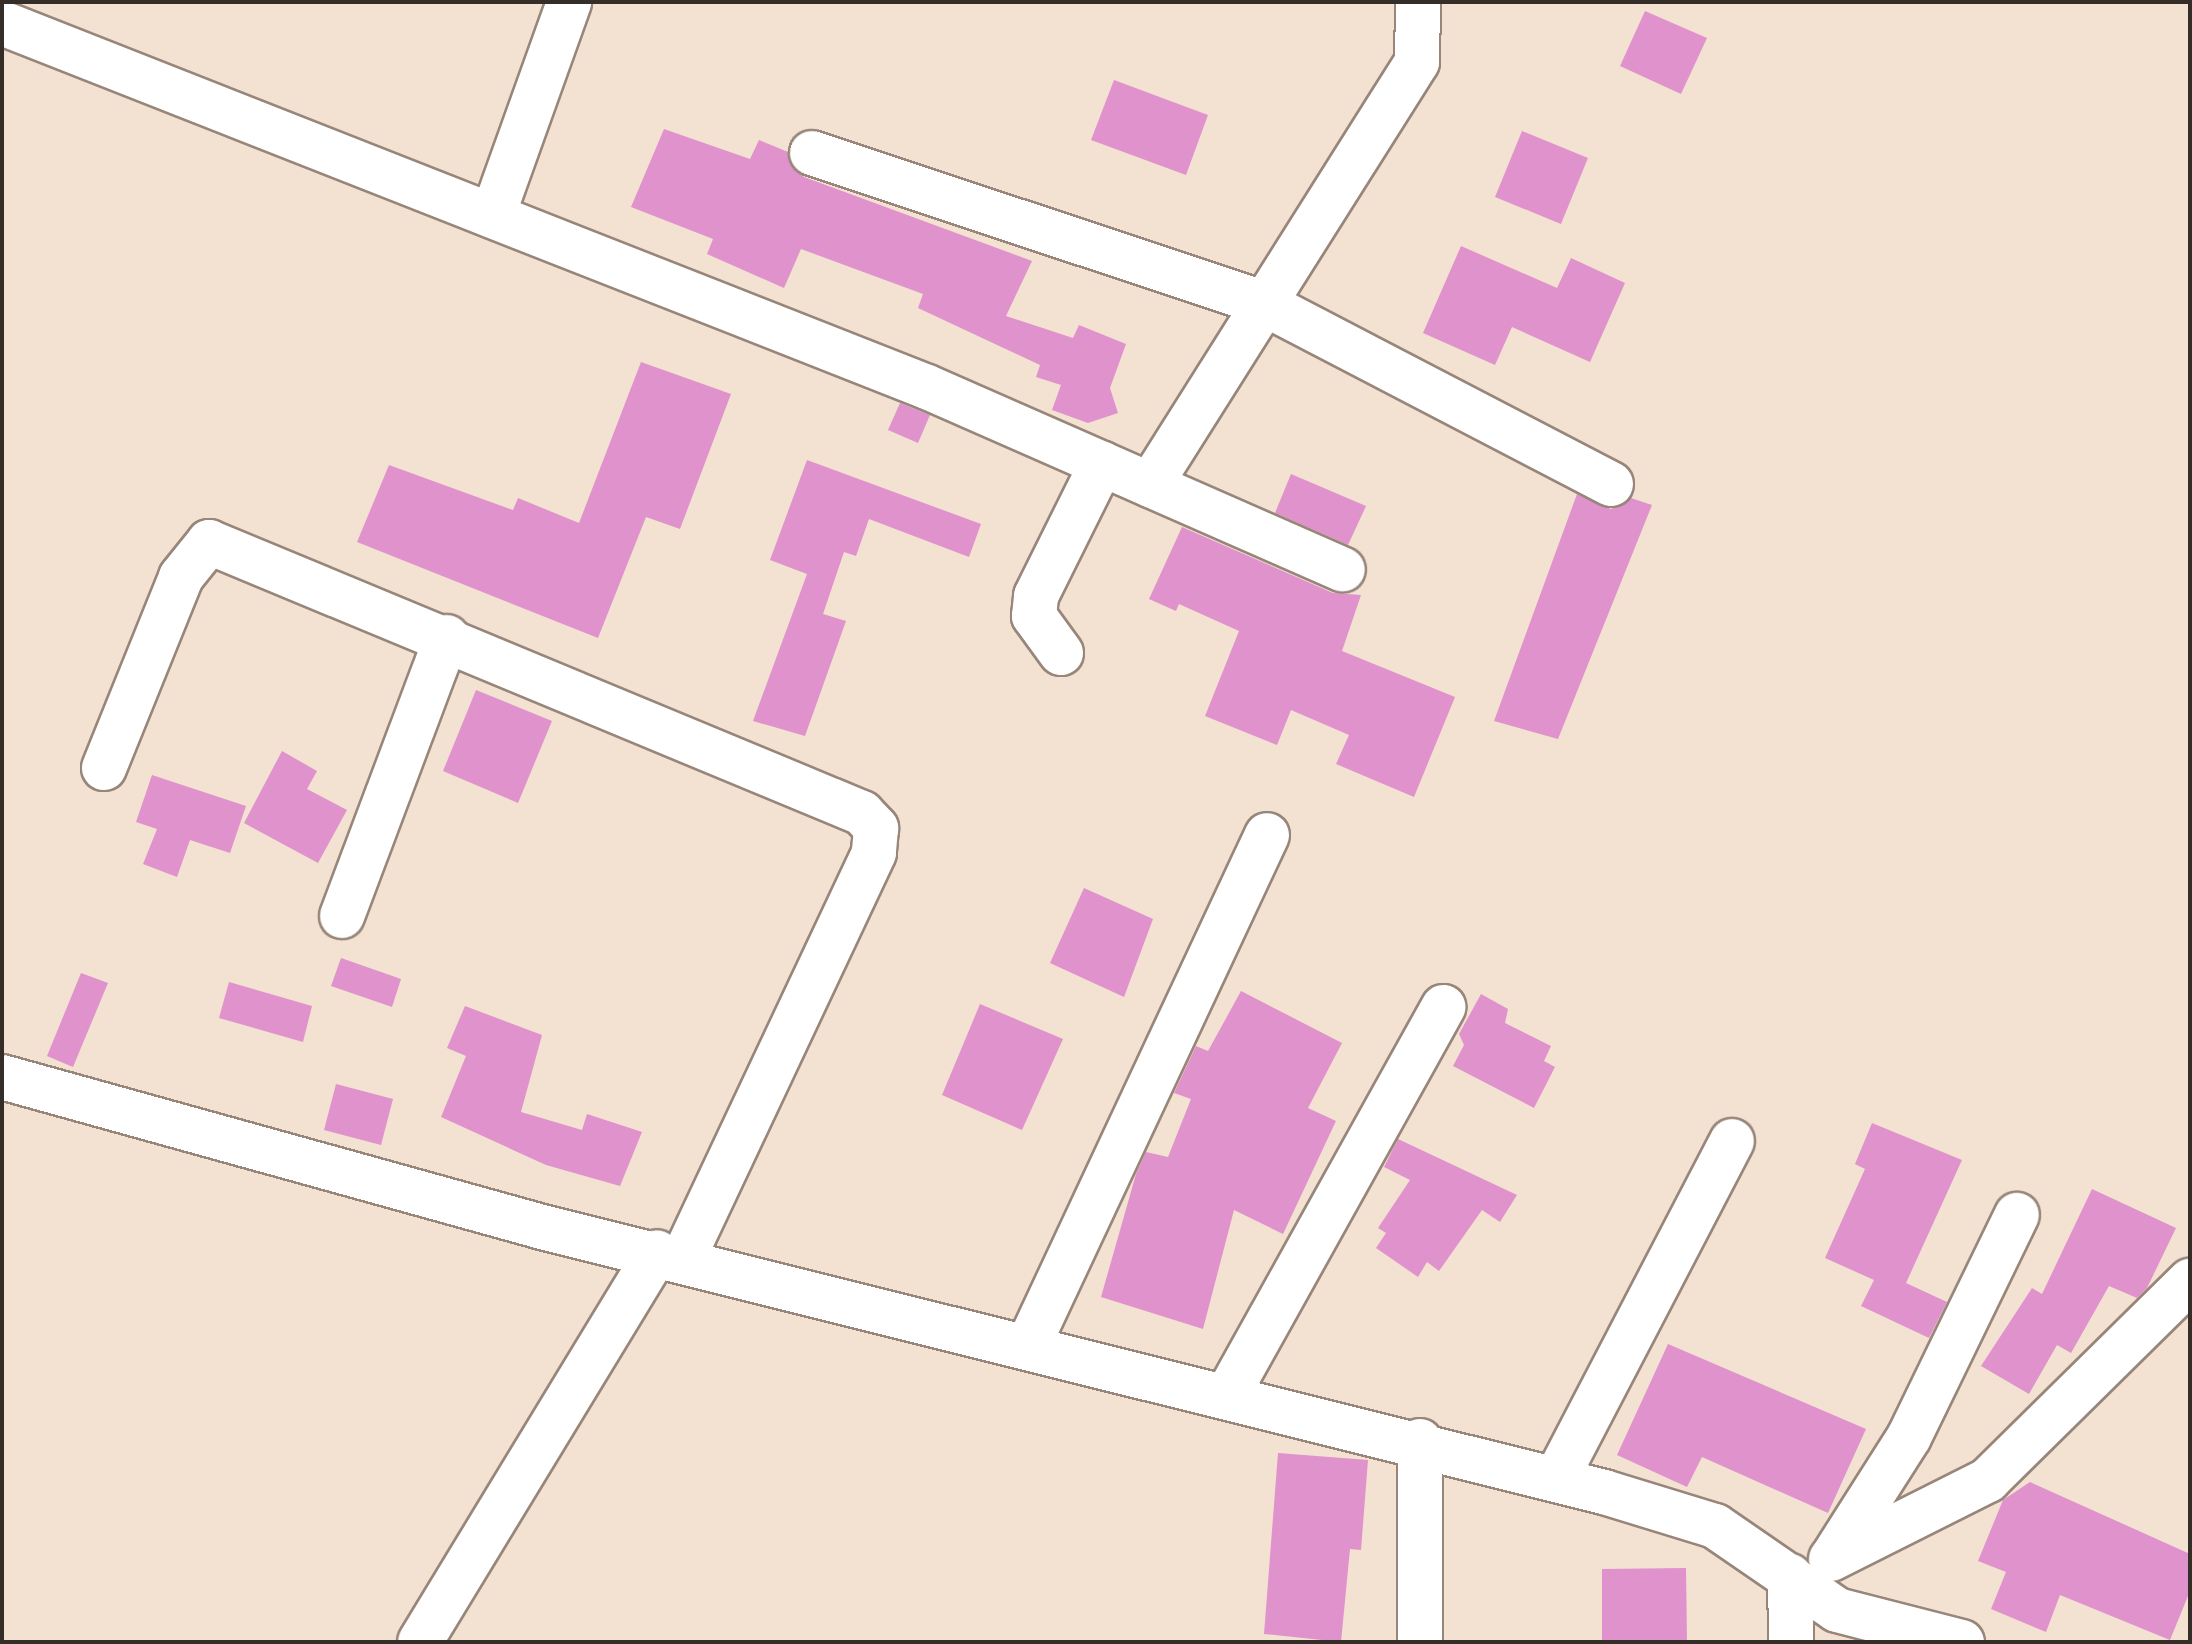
<!DOCTYPE html>
<style>
body{margin:0}
#map{position:relative;width:2192px;height:1644px;overflow:hidden;background:#f3e1d2;font-family:"IBM Plex Sans",sans-serif}
div>[style]{position:absolute}
[style*='--x']{left:calc(var(--x)*1px);top:calc(var(--y)*1px);width:calc(var(--w)*1px);rotate:calc(var(--a)*1deg)}
.building>*{inset:0;background:#e092cc}
.roads{filter:drop-shadow(2px 0 #978679) drop-shadow(-2px 0 #978679) drop-shadow(0 2px #978679) drop-shadow(0 -2px #978679)}
.minor>*{height:44px;margin:-22px;padding:0 22px;transform-origin:22px;border-radius:22px;background:#fff}
span{translate:-50% -50%;white-space:nowrap;text-align:center;line-height:1.15;-webkit-text-stroke:7px #feefe3;paint-order:stroke}
.frame{position:absolute;inset:0;border:4px solid #352e28;pointer-events:none}
</style>
<div id="map">
<div class="building">
<div style="clip-path:polygon(1645px 11px,1707px 38px,1681px 94px,1620px 66px)"></div>
<div style="clip-path:polygon(1114px 80px,1208px 115px,1186px 175px,1091px 140px)"></div>
<div style="clip-path:polygon(664px 129px,750px 159px,759px 140px,788px 152px,804px 177px,1032px 261px,1006px 316px,1073px 338px,1079px 325px,1126px 344px,1110px 388px,1118px 413px,1088px 423px,1052px 410px,1061px 385px,1036px 377px,1040px 365px,918px 308px,923px 294px,801px 249px,784px 288px,707px 254px,713px 239px,631px 207px)"></div>
<div style="clip-path:polygon(1522px 131px,1588px 158px,1561px 224px,1495px 197px)"></div>
<div style="clip-path:polygon(1461px 246px,1557px 288px,1571px 258px,1625px 283px,1590px 362px,1512px 327px,1495px 365px,1423px 333px)"></div>
<div style="clip-path:polygon(641px 362px,731px 394px,680px 529px,646px 517px,598px 638px,357px 542px,389px 465px,513px 510px,518px 498px,579px 523px)"></div>
<div style="clip-path:polygon(900px 403px,930px 415px,918px 443px,888px 430px)"></div>
<div style="clip-path:polygon(807px 460px,981px 524px,969px 557px,869px 519px,856px 556px,844px 552px,823px 614px,846px 621px,805px 736px,753px 721px,807px 574px,770px 560px)"></div>
<div style="clip-path:polygon(1291px 474px,1366px 506px,1348px 545px,1275px 513px)"></div>
<div style="clip-path:polygon(1577px 494px,1611px 509px,1631px 498px,1652px 505px,1558px 739px,1494px 721px)"></div>
<div style="clip-path:polygon(1182px 527px,1333px 593px,1361px 595px,1342px 651px,1455px 697px,1414px 797px,1336px 764px,1349px 735px,1291px 710px,1277px 745px,1205px 716px,1239px 631px,1179px 604px,1176px 611px,1149px 599px)"></div>
<div style="clip-path:polygon(476px 690px,552px 721px,518px 803px,443px 771px)"></div>
<div style="clip-path:polygon(282px 751px,317px 771px,307px 789px,347px 810px,318px 863px,244px 823px)"></div>
<div style="clip-path:polygon(152px 775px,246px 806px,230px 853px,190px 840px,177px 877px,143px 864px,157px 829px,136px 822px)"></div>
<div style="clip-path:polygon(1084px 888px,1153px 919px,1124px 997px,1050px 963px)"></div>
<div style="clip-path:polygon(341px 958px,401px 979px,392px 1007px,331px 986px)"></div>
<div style="clip-path:polygon(81px 973px,108px 983px,73px 1067px,47px 1056px)"></div>
<div style="clip-path:polygon(229px 982px,312px 1006px,303px 1042px,219px 1018px)"></div>
<div style="clip-path:polygon(1241px 991px,1342px 1043px,1308px 1108px,1336px 1121px,1283px 1234px,1234px 1210px,1203px 1329px,1101px 1297px,1136px 1174px,1146px 1152px,1168px 1157px,1191px 1099px,1174px 1093px,1196px 1046px,1208px 1051px)"></div>
<div style="clip-path:polygon(1481px 994px,1508px 1009px,1505px 1023px,1551px 1046px,1544px 1061px,1555px 1067px,1534px 1108px,1453px 1066px,1464px 1045px,1459px 1034px)"></div>
<div style="clip-path:polygon(980px 1004px,1063px 1039px,1022px 1130px,942px 1095px)"></div>
<div style="clip-path:polygon(465px 1006px,542px 1035px,521px 1112px,582px 1130px,587px 1114px,642px 1132px,620px 1186px,546px 1165px,441px 1117px,466px 1056px,447px 1048px)"></div>
<div style="clip-path:polygon(336px 1084px,393px 1099px,381px 1145px,324px 1130px)"></div>
<div style="clip-path:polygon(1872px 1123px,1962px 1160px,1906px 1283px,1947px 1302px,1929px 1338px,1861px 1306px,1874px 1280px,1825px 1258px,1865px 1169px,1855px 1164px)"></div>
<div style="clip-path:polygon(1398px 1139px,1517px 1195px,1500px 1222px,1482px 1210px,1439px 1271px,1427px 1262px,1418px 1277px,1376px 1248px,1386px 1233px,1378px 1228px,1410px 1180px,1384px 1167px)"></div>
<div style="clip-path:polygon(2092px 1189px,2176px 1228px,2147px 1288px,2137px 1298px,2109px 1286px,2071px 1353px,2057px 1345px,2029px 1394px,1981px 1366px,2032px 1288px,2042px 1294px)"></div>
<div style="clip-path:polygon(1668px 1344px,1866px 1429px,1828px 1513px,1702px 1457px,1687px 1487px,1617px 1455px)"></div>
<div style="clip-path:polygon(1278px 1453px,1368px 1460px,1361px 1550px,1350px 1549px,1341px 1642px,1264px 1634px)"></div>
<div style="clip-path:polygon(2030px 1482px,2190px 1554px,2190px 1591px,2170px 1640px,2060px 1595px,2046px 1632px,1991px 1609px,2006px 1572px,1978px 1561px,2003px 1500px)"></div>
<div style="clip-path:polygon(1686px 1568px,1687px 1642px,1602px 1642px,1602px 1569px)"></div>
</div>
<div class="roads">
<div class="minor">
<div style="--x:2;--y:23;--w:994;--a:21.48"></div>
<div style="--x:927;--y:387;--w:454;--a:23.7"></div>
<div style="--x:812;--y:153;--w:478;--a:18.4"></div>
<div style="--x:1265;--y:304;--w:390;--a:27.5"></div>
<div style="--x:494;--y:212;--w:223;--a:-70.3"></div>
<div style="--x:1150;--y:485;--w:500;--a:-57.74"></div>
<div style="--x:1417;--y:62;--w:60;--a:-89"></div>
<div style="--x:1061;--y:653;--w:46;--a:-126.1"></div>
<div style="--x:1034;--y:616;--w:20;--a:-84"></div>
<div style="--x:1036;--y:596;--w:148;--a:-63.6"></div>
<div style="--x:104;--y:768;--w:206;--a:-68"></div>
<div style="--x:181;--y:577;--w:45;--a:-51.3"></div>
<div style="--x:209;--y:542;--w:707;--a:22.54"></div>
<div style="--x:862;--y:813;--w:21;--a:47"></div>
<div style="--x:876;--y:828;--w:25;--a:95"></div>
<div style="--x:874;--y:853;--w:448;--a:115.2"></div>
<div style="--x:342;--y:916;--w:298;--a:-69.4"></div>
<div style="--x:2;--y:1077;--w:560;--a:15.52"></div>
<div style="--x:542;--y:1227;--w:1095;--a:14.01"></div>
<div style="--x:1604;--y:1492;--w:116;--a:17"></div>
<div style="--x:1715;--y:1526;--w:148;--a:34.5"></div>
<div style="--x:1837;--y:1610;--w:129;--a:14.4"></div>
<div style="--x:1028;--y:1346;--w:564;--a:-64.93"></div>
<div style="--x:1228;--y:1394;--w:443;--a:-60.9"></div>
<div style="--x:1556;--y:1479;--w:381;--a:-62.5"></div>
<div style="--x:1832;--y:1558;--w:143;--a:-57.5"></div>
<div style="--x:1909;--y:1437;--w:247;--a:-64.1"></div>
<div style="--x:1831;--y:1559;--w:176;--a:-26.7"></div>
<div style="--x:1988;--y:1480;--w:284;--a:-44.6"></div>
<div style="--x:1790;--y:1576;--w:66;--a:89.1"></div>
<div style="--x:420;--y:1642;--w:456;--a:-58.7"></div>
<div style="--x:1420;--y:1642;--w:201;--a:-90"></div>
</div>
</div>
<div class="frame"></div>
</div>
